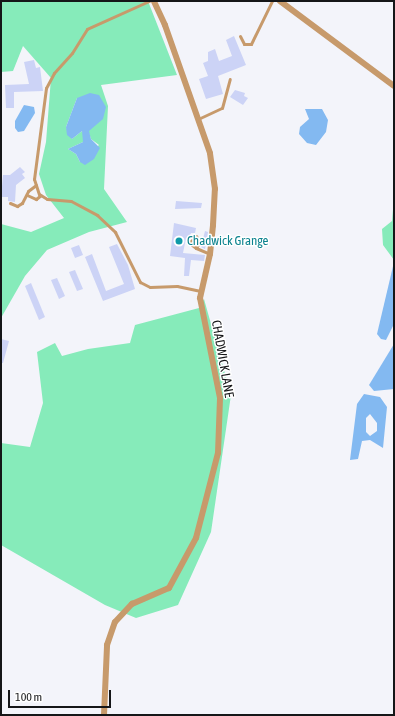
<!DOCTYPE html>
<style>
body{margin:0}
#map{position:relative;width:395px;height:716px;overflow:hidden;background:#f3f4fa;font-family:"Asap Condensed",sans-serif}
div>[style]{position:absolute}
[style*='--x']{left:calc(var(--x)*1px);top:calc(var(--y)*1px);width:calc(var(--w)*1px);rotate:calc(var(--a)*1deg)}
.green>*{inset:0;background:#86ebba}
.water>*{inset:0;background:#83b9f1}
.building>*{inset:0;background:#ccd3f6}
.service>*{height:3px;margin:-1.5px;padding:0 1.5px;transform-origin:1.5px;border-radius:1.5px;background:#c79a6b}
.minor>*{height:6px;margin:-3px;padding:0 3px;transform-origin:3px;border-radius:3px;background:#c79a6b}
.dots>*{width:11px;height:11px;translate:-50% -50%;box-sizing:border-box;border:2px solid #fff;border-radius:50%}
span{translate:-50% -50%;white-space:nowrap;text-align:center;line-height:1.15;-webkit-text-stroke:3px #fff;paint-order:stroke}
.culture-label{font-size:13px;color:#0d838f}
.left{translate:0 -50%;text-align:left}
.street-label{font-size:13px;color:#151618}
.frame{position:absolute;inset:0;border:2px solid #151618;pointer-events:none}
.scale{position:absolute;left:8px;top:690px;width:103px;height:18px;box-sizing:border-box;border:2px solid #151618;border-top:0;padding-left:5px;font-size:12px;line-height:14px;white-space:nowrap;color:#151618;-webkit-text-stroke:3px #fff;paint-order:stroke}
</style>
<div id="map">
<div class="green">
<div style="clip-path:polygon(evenodd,1px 1px,148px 1px,177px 75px,101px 85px,108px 106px,104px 189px,127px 222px,89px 232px,47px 250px,25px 276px,1px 318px,1px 224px,31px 232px,64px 218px,46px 195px,39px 174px,46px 142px,51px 78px,23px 46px,13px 71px,1px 72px,1px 1px,77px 98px,91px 139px,99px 145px,80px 162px,76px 154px,68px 149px,83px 142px,84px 135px,82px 131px,72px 139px,66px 127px,77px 98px)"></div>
<div style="clip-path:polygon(394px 197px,394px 260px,383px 245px,382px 229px,392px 221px)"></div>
<div style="clip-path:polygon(204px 299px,231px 395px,211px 532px,178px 605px,136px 618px,105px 605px,1px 545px,1px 443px,30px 447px,43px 403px,37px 352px,55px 343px,62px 356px,88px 349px,130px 343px,135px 325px,199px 308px)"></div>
</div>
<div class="water">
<div style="clip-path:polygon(90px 93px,99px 95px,106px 107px,103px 119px,89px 131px,91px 139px,100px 148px,94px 159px,85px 165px,80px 162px,76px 154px,68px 149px,83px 142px,82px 131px,72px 139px,67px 135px,66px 127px,77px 98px)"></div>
<div style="clip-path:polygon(24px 105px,34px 107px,35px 113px,24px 131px,18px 132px,15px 128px,15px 121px)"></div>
<div style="clip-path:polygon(305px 109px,322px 109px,328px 120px,326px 132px,316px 145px,307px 143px,299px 134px,300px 127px,309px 119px)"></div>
<div style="clip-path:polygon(394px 262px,394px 324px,386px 340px,381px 339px,377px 334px)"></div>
<div style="clip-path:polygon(394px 344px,394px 389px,374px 391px,369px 385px)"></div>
<div style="clip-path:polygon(evenodd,364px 394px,380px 397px,387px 407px,383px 448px,370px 440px,362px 441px,358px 459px,350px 460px,357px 404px,364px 394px,370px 414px,377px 423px,377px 431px,370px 436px,366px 432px,366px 418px,370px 414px)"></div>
</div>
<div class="building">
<div style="clip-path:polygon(234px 36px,246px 65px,218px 76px,223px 94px,206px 99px,199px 79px,208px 76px,203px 63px,208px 61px,208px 52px,215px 49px,219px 61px,232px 56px,226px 40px)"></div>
<div style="clip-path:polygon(34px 60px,36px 68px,40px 67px,43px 91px,14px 92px,14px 108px,6px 108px,5px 85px,29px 84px,24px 62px)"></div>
<div style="clip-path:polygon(235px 90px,245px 93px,244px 96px,248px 98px,243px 105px,230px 97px)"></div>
<div style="clip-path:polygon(20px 167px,25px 172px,22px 174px,25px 178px,16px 185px,15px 202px,8px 201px,8px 197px,1px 197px,3px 175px,10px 175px)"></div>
<div style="clip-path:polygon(176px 201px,202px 203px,201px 208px,175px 209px)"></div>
<div style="clip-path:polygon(174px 223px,196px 228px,195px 233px,191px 233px,189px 239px,186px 238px,183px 253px,205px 255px,204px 261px,191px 260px,189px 276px,184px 276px,185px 258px,170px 256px)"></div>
<div style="clip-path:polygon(205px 231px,208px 232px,205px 249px,201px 247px)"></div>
<div style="clip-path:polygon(117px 244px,128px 265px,135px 289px,103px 301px,85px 257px,92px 254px,106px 291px,124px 284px,109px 247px)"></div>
<div style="clip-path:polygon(79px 245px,83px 255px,75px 258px,71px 248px)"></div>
<div style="clip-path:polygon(75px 270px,83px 289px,77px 291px,69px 272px)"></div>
<div style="clip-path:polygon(57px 278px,65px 296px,59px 299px,51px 280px)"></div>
<div style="clip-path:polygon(31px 283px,45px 317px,39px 320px,25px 286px)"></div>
<div style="clip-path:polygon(1px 339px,9px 341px,3px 363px,1px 363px)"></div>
</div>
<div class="service">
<div style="--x:149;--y:1;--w:68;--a:155.7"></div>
<div style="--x:87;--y:29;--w:28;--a:122"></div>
<div style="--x:72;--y:53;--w:27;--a:132"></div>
<div style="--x:54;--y:73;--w:17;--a:118"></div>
<div style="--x:46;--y:88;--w:92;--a:97.5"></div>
<div style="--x:34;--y:179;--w:16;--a:72"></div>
<div style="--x:39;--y:194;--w:9;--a:32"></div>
<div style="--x:47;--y:199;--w:24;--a:5"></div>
<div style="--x:71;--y:201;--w:30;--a:28"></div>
<div style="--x:97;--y:215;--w:25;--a:43"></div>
<div style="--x:115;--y:232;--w:56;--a:63.4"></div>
<div style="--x:140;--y:282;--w:11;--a:27"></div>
<div style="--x:150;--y:287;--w:27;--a:-2"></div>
<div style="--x:177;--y:286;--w:24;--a:12"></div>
<div style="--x:240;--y:36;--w:9;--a:63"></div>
<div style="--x:244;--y:44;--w:7;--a:0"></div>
<div style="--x:251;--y:44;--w:48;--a:-64"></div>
<div style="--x:198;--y:119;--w:26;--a:-25"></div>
<div style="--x:222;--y:108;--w:30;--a:-75"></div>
<div style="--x:27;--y:195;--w:10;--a:24"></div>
<div style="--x:36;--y:199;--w:6;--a:-39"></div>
<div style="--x:10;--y:203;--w:8;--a:23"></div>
<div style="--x:17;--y:206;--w:6;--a:-31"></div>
<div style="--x:22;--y:203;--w:13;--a:-63"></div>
<div style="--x:28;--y:191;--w:10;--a:-37"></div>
<div style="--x:196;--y:248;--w:8;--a:-60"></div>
<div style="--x:200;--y:241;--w:6;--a:-129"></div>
<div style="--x:196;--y:236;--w:7;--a:135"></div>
<div style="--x:191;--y:241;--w:4;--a:76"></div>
<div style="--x:192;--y:245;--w:5;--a:37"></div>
<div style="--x:196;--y:248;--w:15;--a:23"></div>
</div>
<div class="minor">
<div style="--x:280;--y:1;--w:142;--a:36.7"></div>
<div style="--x:104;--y:715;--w:70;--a:-87.5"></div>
<div style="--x:107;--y:645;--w:24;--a:-71"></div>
<div style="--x:115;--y:622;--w:25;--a:-47"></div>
<div style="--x:132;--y:604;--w:40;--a:-23.4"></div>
<div style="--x:169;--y:588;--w:57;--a:-61.6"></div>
<div style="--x:196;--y:538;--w:88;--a:-75.5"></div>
<div style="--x:218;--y:453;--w:55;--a:-87.9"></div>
<div style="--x:220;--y:398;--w:102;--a:-101.3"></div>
<div style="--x:200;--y:298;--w:45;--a:-77.2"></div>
<div style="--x:210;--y:254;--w:29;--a:-84"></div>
<div style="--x:213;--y:225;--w:36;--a:-87"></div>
<div style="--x:215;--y:189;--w:36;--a:-98"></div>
<div style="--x:210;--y:153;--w:136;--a:-109.4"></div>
<div style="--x:165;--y:25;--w:26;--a:-115"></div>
</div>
<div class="dots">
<div style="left:179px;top:241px;background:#0f9aa8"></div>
</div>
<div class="culture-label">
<span class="left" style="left:187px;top:241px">Chadwick Grange</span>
</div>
<div class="street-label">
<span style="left:222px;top:359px;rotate:80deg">CHADWICK LANE</span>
</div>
<div class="frame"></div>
<div class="scale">100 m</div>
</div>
